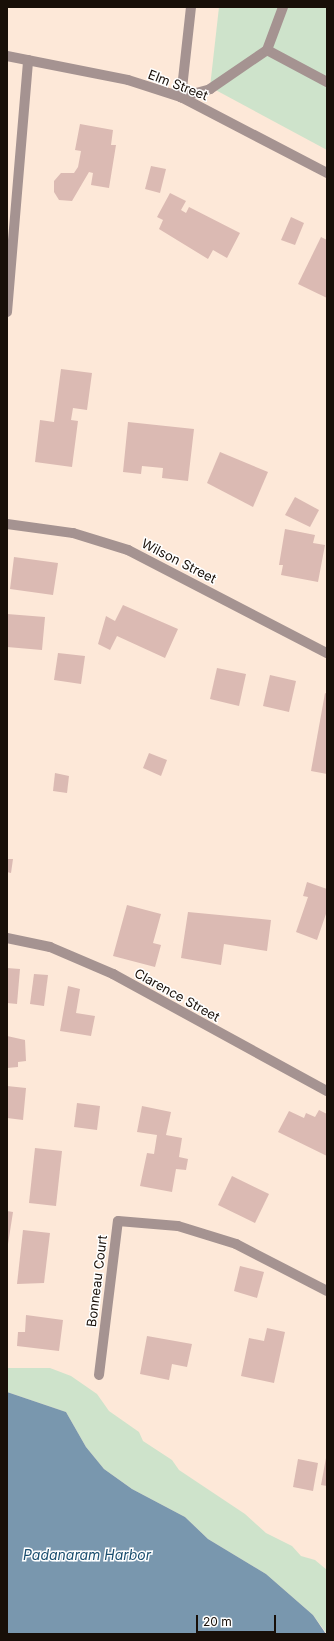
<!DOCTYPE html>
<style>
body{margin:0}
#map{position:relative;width:334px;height:1641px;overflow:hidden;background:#fde8d8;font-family:Inter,sans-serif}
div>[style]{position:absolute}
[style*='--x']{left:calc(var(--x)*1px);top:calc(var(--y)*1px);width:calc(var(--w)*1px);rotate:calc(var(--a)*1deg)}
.green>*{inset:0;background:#cee3cb}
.water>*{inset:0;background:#7997ae}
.building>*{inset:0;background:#dbbab3}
.minor>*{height:10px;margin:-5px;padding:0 5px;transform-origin:5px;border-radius:5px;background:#a59391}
span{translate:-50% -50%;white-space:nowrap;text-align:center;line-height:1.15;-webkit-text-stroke:3px #fff;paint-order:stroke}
.street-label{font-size:13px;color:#180f08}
.water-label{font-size:14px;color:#1a4e6f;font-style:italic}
.frame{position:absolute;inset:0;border:8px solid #180f08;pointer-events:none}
.scale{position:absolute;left:196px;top:1615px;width:80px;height:18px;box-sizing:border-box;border:2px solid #180f08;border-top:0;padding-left:5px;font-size:12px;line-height:14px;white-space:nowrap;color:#180f08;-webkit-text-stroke:3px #fff;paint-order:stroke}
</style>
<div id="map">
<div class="green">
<div style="clip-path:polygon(219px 7px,327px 7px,327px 150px,210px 87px)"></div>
<div style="clip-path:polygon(7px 1368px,50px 1368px,71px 1376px,97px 1394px,109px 1411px,139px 1432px,143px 1441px,172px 1460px,179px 1470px,245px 1514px,266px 1533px,292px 1546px,301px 1556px,315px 1560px,327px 1570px,327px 1634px,313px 1615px,266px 1574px,208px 1539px,185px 1517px,132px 1489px,104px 1469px,86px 1447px,66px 1412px,7px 1392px)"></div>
</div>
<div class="water">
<div style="clip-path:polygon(7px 1392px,66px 1412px,86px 1447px,104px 1469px,132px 1489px,185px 1517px,208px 1539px,266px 1574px,313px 1615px,326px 1634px,7px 1634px)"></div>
</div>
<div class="building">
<div style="clip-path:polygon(80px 124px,113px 130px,111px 145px,116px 145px,109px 188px,91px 185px,93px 173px,89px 172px,72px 201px,59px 200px,54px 192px,54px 181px,61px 173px,74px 173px,78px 167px,81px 151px,75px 150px)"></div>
<div style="clip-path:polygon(151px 166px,166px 169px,160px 193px,145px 189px)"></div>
<div style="clip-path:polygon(170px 193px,186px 201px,181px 210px,186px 213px,189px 207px,240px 233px,227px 258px,213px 250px,208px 259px,159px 229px,163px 220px,157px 217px)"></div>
<div style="clip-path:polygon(291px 217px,304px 223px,295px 245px,281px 240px)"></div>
<div style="clip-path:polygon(321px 237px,327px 240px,327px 298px,298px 284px)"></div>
<div style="clip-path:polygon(61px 369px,92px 373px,87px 410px,73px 408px,71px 420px,78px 421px,72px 467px,35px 462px,40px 420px,54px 422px)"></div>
<div style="clip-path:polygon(128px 422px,194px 429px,188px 481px,162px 478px,163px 468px,142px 466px,141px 474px,123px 472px)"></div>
<div style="clip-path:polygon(220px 452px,268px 472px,253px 507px,207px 483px)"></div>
<div style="clip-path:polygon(295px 497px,319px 510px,310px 527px,285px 515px)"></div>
<div style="clip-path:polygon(285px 529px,315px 535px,313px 543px,325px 545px,318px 582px,281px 575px,283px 565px,279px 565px)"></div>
<div style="clip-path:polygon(14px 557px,58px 563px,53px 595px,10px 589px)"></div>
<div style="clip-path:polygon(123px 605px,178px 629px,165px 658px,117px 636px,110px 650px,98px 644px,106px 616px,115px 621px)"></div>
<div style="clip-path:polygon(7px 614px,45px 617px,42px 650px,7px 647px)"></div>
<div style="clip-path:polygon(58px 653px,85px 656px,81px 684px,54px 680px)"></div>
<div style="clip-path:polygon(217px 668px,246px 674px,239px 706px,210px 699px)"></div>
<div style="clip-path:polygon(270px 675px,296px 681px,289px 712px,263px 706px)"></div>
<div style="clip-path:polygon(325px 693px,327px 694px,327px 774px,311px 771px)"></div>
<div style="clip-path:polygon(149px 753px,167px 760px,161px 776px,143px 768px)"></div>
<div style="clip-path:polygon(55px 773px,69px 776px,67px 793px,53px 791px)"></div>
<div style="clip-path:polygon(7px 859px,13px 859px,11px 873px,7px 872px)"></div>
<div style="clip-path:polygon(307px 882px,327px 889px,327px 911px,317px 940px,296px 932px,308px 897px,303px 896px)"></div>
<div style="clip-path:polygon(127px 905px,161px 914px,153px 943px,161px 945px,155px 967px,113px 956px)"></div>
<div style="clip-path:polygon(188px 912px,271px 920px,267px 951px,224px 944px,221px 965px,181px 958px)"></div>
<div style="clip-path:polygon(7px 968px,20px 969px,17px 1004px,7px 1003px)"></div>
<div style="clip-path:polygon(34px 974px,48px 975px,44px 1006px,30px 1004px)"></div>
<div style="clip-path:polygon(68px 986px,80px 989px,76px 1013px,95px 1016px,91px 1036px,60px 1031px)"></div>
<div style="clip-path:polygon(7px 1036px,25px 1040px,26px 1061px,18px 1062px,18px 1067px,7px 1068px)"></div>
<div style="clip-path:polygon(7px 1086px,26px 1088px,23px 1120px,7px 1118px)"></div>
<div style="clip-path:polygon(77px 1103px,100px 1106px,97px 1130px,74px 1127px)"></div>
<div style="clip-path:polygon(142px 1106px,171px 1112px,166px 1135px,182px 1138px,179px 1157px,188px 1159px,186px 1170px,176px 1169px,172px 1192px,140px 1186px,147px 1153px,154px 1154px,157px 1135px,137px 1132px)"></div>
<div style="clip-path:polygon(319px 1110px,327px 1114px,327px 1156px,278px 1132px,289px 1111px,304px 1118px,306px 1113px,315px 1117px)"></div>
<div style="clip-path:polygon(35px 1148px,62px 1151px,56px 1206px,29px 1203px)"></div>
<div style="clip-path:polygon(232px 1176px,269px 1194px,255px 1223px,218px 1205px)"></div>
<div style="clip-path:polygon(7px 1211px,13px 1212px,8px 1244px,7px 1244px)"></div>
<div style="clip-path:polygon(23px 1230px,50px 1233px,44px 1283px,17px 1284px)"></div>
<div style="clip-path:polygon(240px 1266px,264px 1272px,257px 1298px,234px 1291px)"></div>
<div style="clip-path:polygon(26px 1315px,63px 1320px,59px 1351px,17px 1346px,18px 1332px,25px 1332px)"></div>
<div style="clip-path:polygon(267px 1328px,285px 1332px,274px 1383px,241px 1376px,249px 1338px,264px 1341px)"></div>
<div style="clip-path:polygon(147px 1336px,192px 1344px,187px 1367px,172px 1364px,169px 1380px,140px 1374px)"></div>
<div style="clip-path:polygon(326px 1458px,327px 1458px,327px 1486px,321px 1485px)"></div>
<div style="clip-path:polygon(298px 1459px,318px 1463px,313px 1491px,293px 1487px)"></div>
</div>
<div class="minor">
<div style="--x:191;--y:7;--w:91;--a:96.3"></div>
<div style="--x:181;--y:97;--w:30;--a:-15"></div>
<div style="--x:210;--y:89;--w:69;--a:-34.4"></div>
<div style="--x:267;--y:50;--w:68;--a:28.1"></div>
<div style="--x:267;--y:50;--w:46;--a:-69.6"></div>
<div style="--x:7;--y:56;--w:123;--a:11.2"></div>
<div style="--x:128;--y:80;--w:56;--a:17.8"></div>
<div style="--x:181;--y:97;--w:165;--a:27.5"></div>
<div style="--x:7;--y:312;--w:253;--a:-85.2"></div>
<div style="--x:7;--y:524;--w:67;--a:7.8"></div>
<div style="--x:73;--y:533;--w:58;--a:17.2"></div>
<div style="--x:128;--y:550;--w:224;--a:27.4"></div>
<div style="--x:7;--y:938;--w:44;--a:11.8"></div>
<div style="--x:50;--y:947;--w:69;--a:23.2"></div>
<div style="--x:113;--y:974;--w:244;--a:28.7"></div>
<div style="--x:99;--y:1375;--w:155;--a:-83"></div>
<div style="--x:118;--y:1221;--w:60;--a:4.8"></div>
<div style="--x:178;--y:1226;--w:61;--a:17.2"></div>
<div style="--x:236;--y:1244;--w:102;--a:27.3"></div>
</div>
<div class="street-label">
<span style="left:178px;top:85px;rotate:21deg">Elm Street</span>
<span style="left:179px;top:561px;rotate:27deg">Wilson Street</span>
<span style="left:177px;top:995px;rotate:29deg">Clarence Street</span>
<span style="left:97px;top:1281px;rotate:-83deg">Bonneau Court</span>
</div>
<div class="water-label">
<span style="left:87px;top:1555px">Padanaram Harbor</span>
</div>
<div class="frame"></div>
<div class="scale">20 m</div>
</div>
